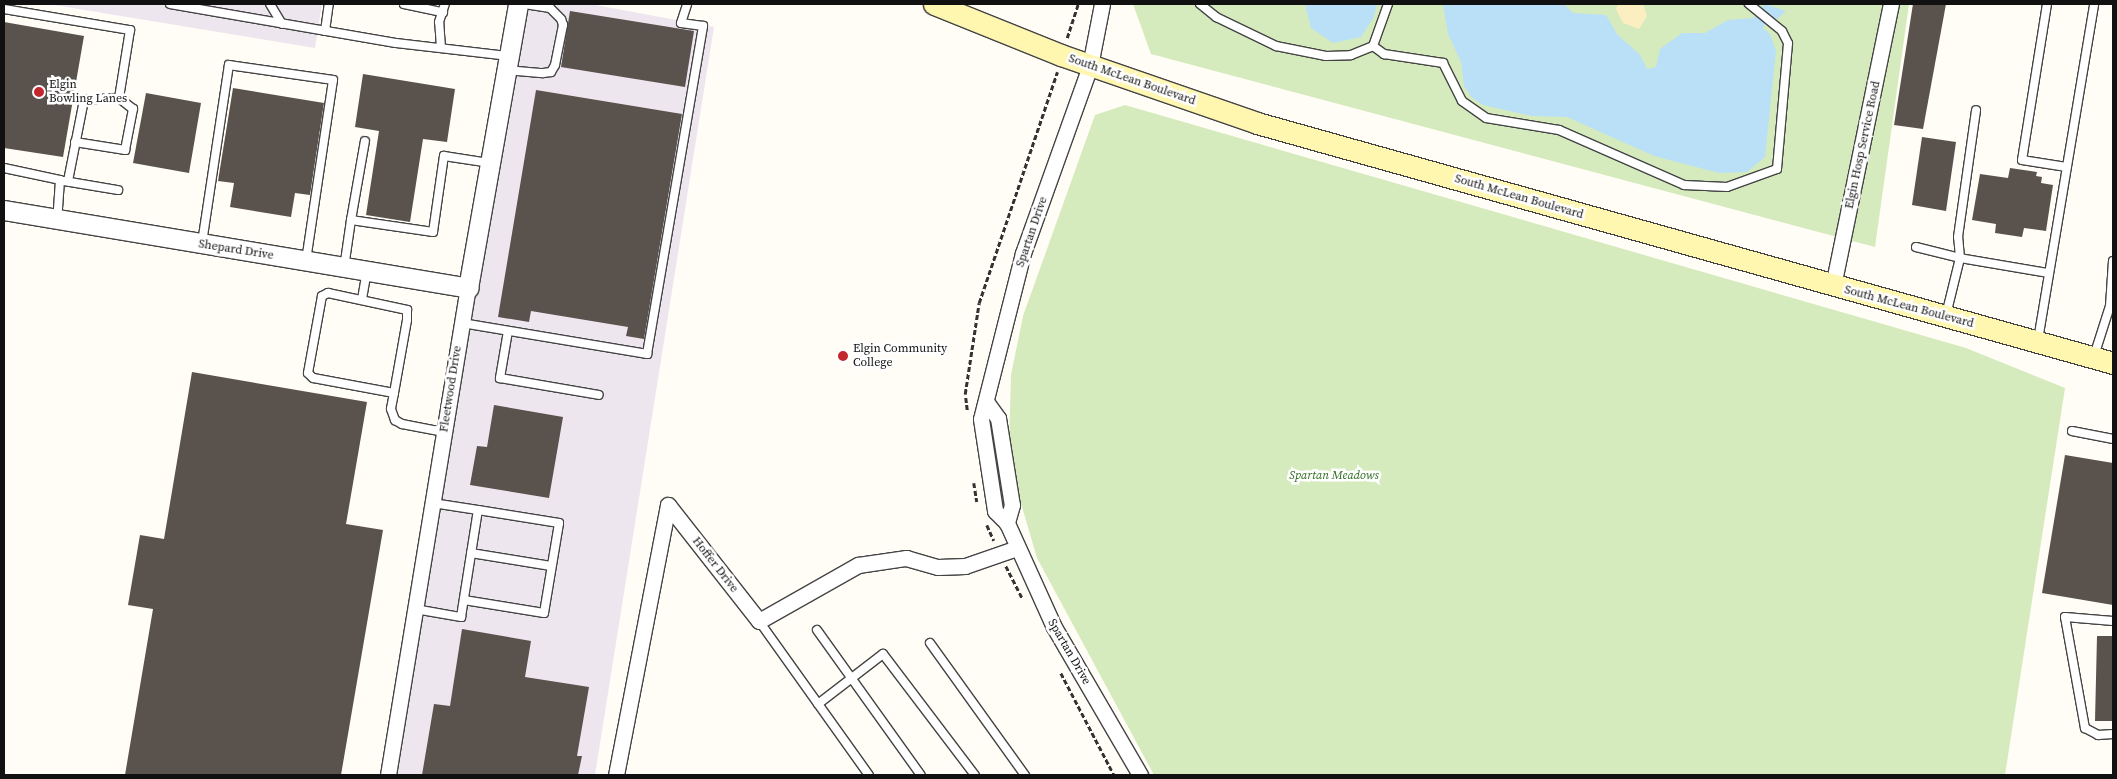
<!DOCTYPE html>
<style>
body{margin:0}
#map{position:relative;width:2117px;height:779px;overflow:hidden;background:#fffdf5;font-family:"Source Serif 4",serif}
div>[style]{position:absolute}
[style*='--x']{left:calc(var(--x)*1px);top:calc(var(--y)*1px);width:calc(var(--w)*1px);rotate:calc(var(--a)*1deg)}
.industrial>*{inset:0;background:#eee6ef}
.green>*{inset:0;background:#d5ebbd}
.sand>*{inset:0;background:#fbeec1}
.water>*{inset:0;background:#b9e0f7}
.building>*{inset:0;background:#5a524d}
.path>*{height:2.5px;margin-top:-1.25px;transform-origin:0;background:repeating-linear-gradient(90deg,#333 0 5px,transparent 0 7.5px)}
.roads{filter:drop-shadow(1px 0 #444) drop-shadow(-1px 0 #444) drop-shadow(0 1px #444) drop-shadow(0 -1px #444)}
.service>*{height:8px;margin:-4px;padding:0 4px;transform-origin:4px;border-radius:4px;background:#fff}
.minor>*{height:15px;margin:-7.5px;padding:0 7.5px;transform-origin:7.5px;border-radius:7.5px;background:#fff}
.tertiary>*{height:19px;margin:-9.5px;padding:0 9.5px;transform-origin:9.5px;border-radius:9.5px;background:#fff}
.secondary>*{height:21px;margin:-10.5px;padding:0 10.5px;transform-origin:10.5px;border-radius:10.5px;background:#fff6b0}
.dots>*{width:14px;height:14px;translate:-50% -50%;box-sizing:border-box;border:2px solid #fff;border-radius:50%}
span{translate:-50% -50%;white-space:nowrap;text-align:center;line-height:1.15;-webkit-text-stroke:5px #fff;paint-order:stroke}
.street-label{font-size:12px;color:#111}
.poi-label{font-size:12px;color:#111}
.left{translate:0 -50%;text-align:left}
.park-label{font-size:12px;color:#2f6b1f;font-style:italic}
.frame{position:absolute;inset:0;border:5px solid #111;pointer-events:none}
</style>
<div id="map">
<div class="industrial">
<div style="clip-path:polygon(48px 4px,322px 4px,315px 48px)"></div>
<div style="clip-path:polygon(525px 4px,590px 4px,714px 27px,595px 775px,395px 775px)"></div>
</div>
<div class="green">
<div style="clip-path:polygon(1133px 4px,1909px 4px,1875px 247px,1151px 54px)"></div>
<div style="clip-path:polygon(1125px 105px,1966px 348px,2065px 388px,2005px 775px,1154px 775px,1037px 558px,1018px 493px,1009px 443px,1011px 375px,1023px 316px,1095px 115px)"></div>
</div>
<div class="sand">
<div style="clip-path:polygon(1618px 4px,1643px 4px,1647px 16px,1639px 29px,1623px 23px,1616px 9px)"></div>
</div>
<div class="water">
<div style="clip-path:polygon(1305px 4px,1377px 4px,1374px 17px,1361px 37px,1333px 43px,1311px 28px)"></div>
<div style="clip-path:polygon(1443px 4px,1564px 4px,1573px 13px,1606px 15px,1617px 34px,1640px 55px,1647px 69px,1656px 67px,1660px 49px,1682px 33px,1705px 33px,1728px 20px,1753px 18px,1765px 4px,1786px 11px,1777px 19px,1769px 17px,1763px 28px,1770px 34px,1776px 51px,1765px 157px,1747px 172px,1719px 173px,1654px 156px,1567px 117px,1532px 116px,1483px 105px,1472px 98px,1464px 86px,1461px 62px,1448px 34px)"></div>
</div>
<div class="building">
<div style="clip-path:polygon(1913px 4px,1946px 4px,1923px 129px,1894px 125px)"></div>
<div style="clip-path:polygon(570px 11px,694px 31px,685px 87px,561px 67px)"></div>
<div style="clip-path:polygon(4px 22px,84px 36px,63px 157px,4px 148px)"></div>
<div style="clip-path:polygon(363px 74px,455px 89px,447px 142px,423px 139px,410px 222px,366px 215px,379px 131px,355px 127px)"></div>
<div style="clip-path:polygon(233px 88px,324px 103px,310px 195px,295px 193px,291px 217px,230px 207px,234px 183px,218px 181px)"></div>
<div style="clip-path:polygon(536px 90px,682px 114px,644px 339px,626px 336px,628px 327px,531px 311px,529px 322px,498px 317px)"></div>
<div style="clip-path:polygon(146px 93px,201px 103px,189px 173px,133px 163px)"></div>
<div style="clip-path:polygon(1922px 137px,1956px 142px,1946px 211px,1912px 205px)"></div>
<div style="clip-path:polygon(2010px 168px,2037px 172px,2036px 176px,2042px 177px,2041px 183px,2053px 185px,2046px 231px,2024px 228px,2022px 237px,1995px 233px,1996px 224px,1972px 220px,1980px 174px,2008px 178px)"></div>
<div style="clip-path:polygon(192px 372px,367px 402px,346px 524px,383px 530px,341px 775px,125px 775px,153px 609px,128px 605px,140px 535px,164px 539px)"></div>
<div style="clip-path:polygon(494px 405px,563px 417px,549px 498px,470px 485px,477px 446px,487px 447px)"></div>
<div style="clip-path:polygon(2065px 455px,2113px 463px,2113px 605px,2042px 593px)"></div>
<div style="clip-path:polygon(462px 629px,531px 641px,525px 677px,589px 687px,577px 756px,582px 756px,578px 775px,422px 775px,434px 704px,450px 706px)"></div>
<div style="clip-path:polygon(2097px 636px,2113px 636px,2113px 721px,2095px 721px)"></div>
</div>
<div class="path">
<div style="--x:1067;--y:38;--w:36;--a:-72"></div>
<div style="--x:967;--y:410;--w:16;--a:-97"></div>
<div style="--x:965;--y:394;--w:92;--a:-81.3"></div>
<div style="--x:979;--y:303;--w:244;--a:-71.3"></div>
<div style="--x:974;--y:483;--w:19;--a:81"></div>
<div style="--x:987;--y:525;--w:17;--a:66"></div>
<div style="--x:1006;--y:566;--w:37;--a:63"></div>
<div style="--x:1061;--y:673;--w:115;--a:62.5"></div>
</div>
<div class="roads">
<div class="service">
<div style="--x:170;--y:4;--w:229;--a:9.8"></div>
<div style="--x:396;--y:43;--w:114;--a:6.6"></div>
<div style="--x:270;--y:4;--w:23;--a:59"></div>
<div style="--x:404;--y:4;--w:40;--a:12"></div>
<div style="--x:1200;--y:4;--w:21;--a:39"></div>
<div style="--x:1216;--y:17;--w:67;--a:25.8"></div>
<div style="--x:1276;--y:46;--w:51;--a:11.3"></div>
<div style="--x:1326;--y:56;--w:25;--a:-2"></div>
<div style="--x:1351;--y:55;--w:24;--a:-22"></div>
<div style="--x:1373;--y:46;--w:45;--a:-70.3"></div>
<div style="--x:2047;--y:4;--w:158;--a:99.1"></div>
<div style="--x:2022;--y:160;--w:45;--a:9"></div>
<div style="--x:4;--y:9;--w:128;--a:9.5"></div>
<div style="--x:130;--y:30;--w:69;--a:99.2"></div>
<div style="--x:119;--y:98;--w:35;--a:177"></div>
<div style="--x:84;--y:100;--w:83;--a:101.2"></div>
<div style="--x:325;--y:31;--w:27;--a:-82"></div>
<div style="--x:1373;--y:46;--w:14;--a:36"></div>
<div style="--x:1384;--y:54;--w:60;--a:8.7"></div>
<div style="--x:1443;--y:63;--w:42;--a:63.4"></div>
<div style="--x:1462;--y:101;--w:29;--a:35"></div>
<div style="--x:1486;--y:118;--w:74;--a:9.3"></div>
<div style="--x:1559;--y:130;--w:137;--a:23.7"></div>
<div style="--x:1684;--y:185;--w:43;--a:2.7"></div>
<div style="--x:1727;--y:187;--w:53;--a:-19.8"></div>
<div style="--x:1777;--y:169;--w:126;--a:-85"></div>
<div style="--x:1788;--y:43;--w:13;--a:-117"></div>
<div style="--x:1782;--y:31;--w:43;--a:-140.7"></div>
<div style="--x:441;--y:48;--w:26;--a:-94"></div>
<div style="--x:439;--y:22;--w:19;--a:-72"></div>
<div style="--x:506;--y:70;--w:37;--a:5"></div>
<div style="--x:543;--y:73;--w:8;--a:-7"></div>
<div style="--x:551;--y:72;--w:8;--a:-60"></div>
<div style="--x:555;--y:65;--w:41;--a:-78.7"></div>
<div style="--x:563;--y:25;--w:6;--a:-108"></div>
<div style="--x:561;--y:19;--w:16;--a:-135"></div>
<div style="--x:550;--y:8;--w:26;--a:-171"></div>
<div style="--x:75;--y:142;--w:51;--a:9.1"></div>
<div style="--x:125;--y:150;--w:42;--a:-79"></div>
<div style="--x:133;--y:109;--w:18;--a:-142"></div>
<div style="--x:4;--y:168;--w:57;--a:12.1"></div>
<div style="--x:60;--y:180;--w:39;--a:94"></div>
<div style="--x:64;--y:181;--w:55;--a:9.5"></div>
<div style="--x:351;--y:220;--w:80;--a:-80"></div>
<div style="--x:202;--y:243;--w:180;--a:-81.4"></div>
<div style="--x:229;--y:65;--w:105;--a:8.2"></div>
<div style="--x:333;--y:80;--w:183;--a:98.5"></div>
<div style="--x:1916;--y:247;--w:45;--a:14"></div>
<div style="--x:1960;--y:258;--w:21;--a:-95"></div>
<div style="--x:1958;--y:237;--w:128;--a:-81.9"></div>
<div style="--x:344;--y:268;--w:49;--a:-81.7"></div>
<div style="--x:351;--y:220;--w:83;--a:8.3"></div>
<div style="--x:433;--y:232;--w:77;--a:-81.8"></div>
<div style="--x:444;--y:156;--w:47;--a:8.7"></div>
<div style="--x:362;--y:299;--w:28;--a:-80"></div>
<div style="--x:1946;--y:315;--w:59;--a:-76.2"></div>
<div style="--x:1960;--y:258;--w:89;--a:9.7"></div>
<div style="--x:462;--y:323;--w:188;--a:9.5"></div>
<div style="--x:647;--y:354;--w:333;--a:-80.3"></div>
<div style="--x:703;--y:26;--w:22;--a:-172"></div>
<div style="--x:681;--y:23;--w:20;--a:-72"></div>
<div style="--x:508;--y:331;--w:48;--a:99.7"></div>
<div style="--x:500;--y:378;--w:100;--a:9.7"></div>
<div style="--x:2038;--y:340;--w:341;--a:-80.5"></div>
<div style="--x:2094;--y:356;--w:52;--a:-72.3"></div>
<div style="--x:2110;--y:306;--w:45;--a:-86.2"></div>
<div style="--x:394;--y:393;--w:82;--a:-169.5"></div>
<div style="--x:313;--y:378;--w:7;--a:-135"></div>
<div style="--x:308;--y:373;--w:78;--a:-79.7"></div>
<div style="--x:322;--y:296;--w:7;--a:-27"></div>
<div style="--x:328;--y:293;--w:81;--a:12.1"></div>
<div style="--x:407;--y:310;--w:10;--a:90"></div>
<div style="--x:407;--y:320;--w:74;--a:100.1"></div>
<div style="--x:394;--y:393;--w:16;--a:101"></div>
<div style="--x:391;--y:409;--w:12;--a:70"></div>
<div style="--x:395;--y:420;--w:8;--a:30"></div>
<div style="--x:402;--y:424;--w:43;--a:10.8"></div>
<div style="--x:2072;--y:431;--w:42;--a:11"></div>
<div style="--x:471;--y:553;--w:81;--a:9.2"></div>
<div style="--x:464;--y:600;--w:81;--a:9.2"></div>
<div style="--x:544;--y:613;--w:91;--a:-80.5"></div>
<div style="--x:559;--y:523;--w:82;--a:-170.9"></div>
<div style="--x:415;--y:609;--w:47;--a:9.9"></div>
<div style="--x:461;--y:617;--w:108;--a:-81"></div>
<div style="--x:478;--y:510;--w:46;--a:-171.2"></div>
<div style="--x:759;--y:621;--w:189;--a:54.5"></div>
<div style="--x:2113;--y:621;--w:48;--a:-175.2"></div>
<div style="--x:2065;--y:617;--w:113;--a:79.8"></div>
<div style="--x:2085;--y:728;--w:15;--a:28"></div>
<div style="--x:2098;--y:735;--w:15;--a:-4"></div>
<div style="--x:817;--y:630;--w:178;--a:54.4"></div>
<div style="--x:930;--y:643;--w:163;--a:54.3"></div>
<div style="--x:818;--y:704;--w:82;--a:-37.6"></div>
<div style="--x:883;--y:654;--w:152;--a:52.8"></div>
</div>
<div class="minor">
<div style="--x:1102;--y:4;--w:63;--a:101"></div>
<div style="--x:1090;--y:66;--w:199;--a:109.7"></div>
<div style="--x:1023;--y:253;--w:171;--a:104.2"></div>
<div style="--x:981;--y:419;--w:93;--a:81.3"></div>
<div style="--x:995;--y:511;--w:17;--a:45"></div>
<div style="--x:1007;--y:523;--w:114;--a:65.7"></div>
<div style="--x:1054;--y:627;--w:171;--a:59.8"></div>
<div style="--x:1833;--y:286;--w:288;--a:-78.4"></div>
<div style="--x:987;--y:403;--w:19;--a:54"></div>
<div style="--x:998;--y:418;--w:88;--a:80.9"></div>
<div style="--x:1012;--y:505;--w:19;--a:106"></div>
<div style="--x:388;--y:775;--w:494;--a:-80.7"></div>
<div style="--x:616;--y:775;--w:275;--a:-79.1"></div>
<div style="--x:668;--y:505;--w:147;--a:51.9"></div>
<div style="--x:759;--y:621;--w:114;--a:-29.5"></div>
<div style="--x:858;--y:565;--w:49;--a:-8.3"></div>
<div style="--x:906;--y:558;--w:33;--a:16"></div>
<div style="--x:938;--y:567;--w:27;--a:-2"></div>
<div style="--x:965;--y:566;--w:55;--a:-19.1"></div>
</div>
<div class="tertiary">
<div style="--x:4;--y:210;--w:471;--a:9.5"></div>
<div style="--x:468;--y:288;--w:288;--a:-80"></div>
</div>
<div class="secondary">
<div style="--x:934;--y:4;--w:137;--a:21.9"></div>
<div style="--x:1061;--y:55;--w:207;--a:19.1"></div>
<div style="--x:1257;--y:123;--w:889;--a:15.66"></div>
</div>
</div>
<div class="dots">
<div style="left:39px;top:92px;background:#c4262e"></div>
<div style="left:843px;top:356px;background:#c4262e"></div>
</div>
<div class="street-label">
<span style="left:1132px;top:80px;rotate:19deg">South McLean Boulevard</span>
<span style="left:1863px;top:145px;rotate:-78deg">Elgin Hosp Service Road</span>
<span style="left:1519px;top:197px;rotate:16deg">South McLean Boulevard</span>
<span style="left:1032px;top:232px;rotate:-71deg">Spartan Drive</span>
<span style="left:236px;top:250px;rotate:9deg">Shepard Drive</span>
<span style="left:1909px;top:307px;rotate:15deg">South McLean Boulevard</span>
<span style="left:451px;top:389px;rotate:-81deg">Fleetwood Drive</span>
<span style="left:715px;top:565px;rotate:52deg">Hoffer Drive</span>
<span style="left:1069px;top:652px;rotate:60deg">Spartan Drive</span>
</div>
<div class="poi-label">
<span class="left" style="left:49px;top:92px">Elgin<br>Bowling Lanes</span>
<span class="left" style="left:853px;top:356px">Elgin Community<br>College</span>
</div>
<div class="park-label">
<span style="left:1334px;top:476px">Spartan Meadows</span>
</div>
<div class="frame"></div>
</div>
